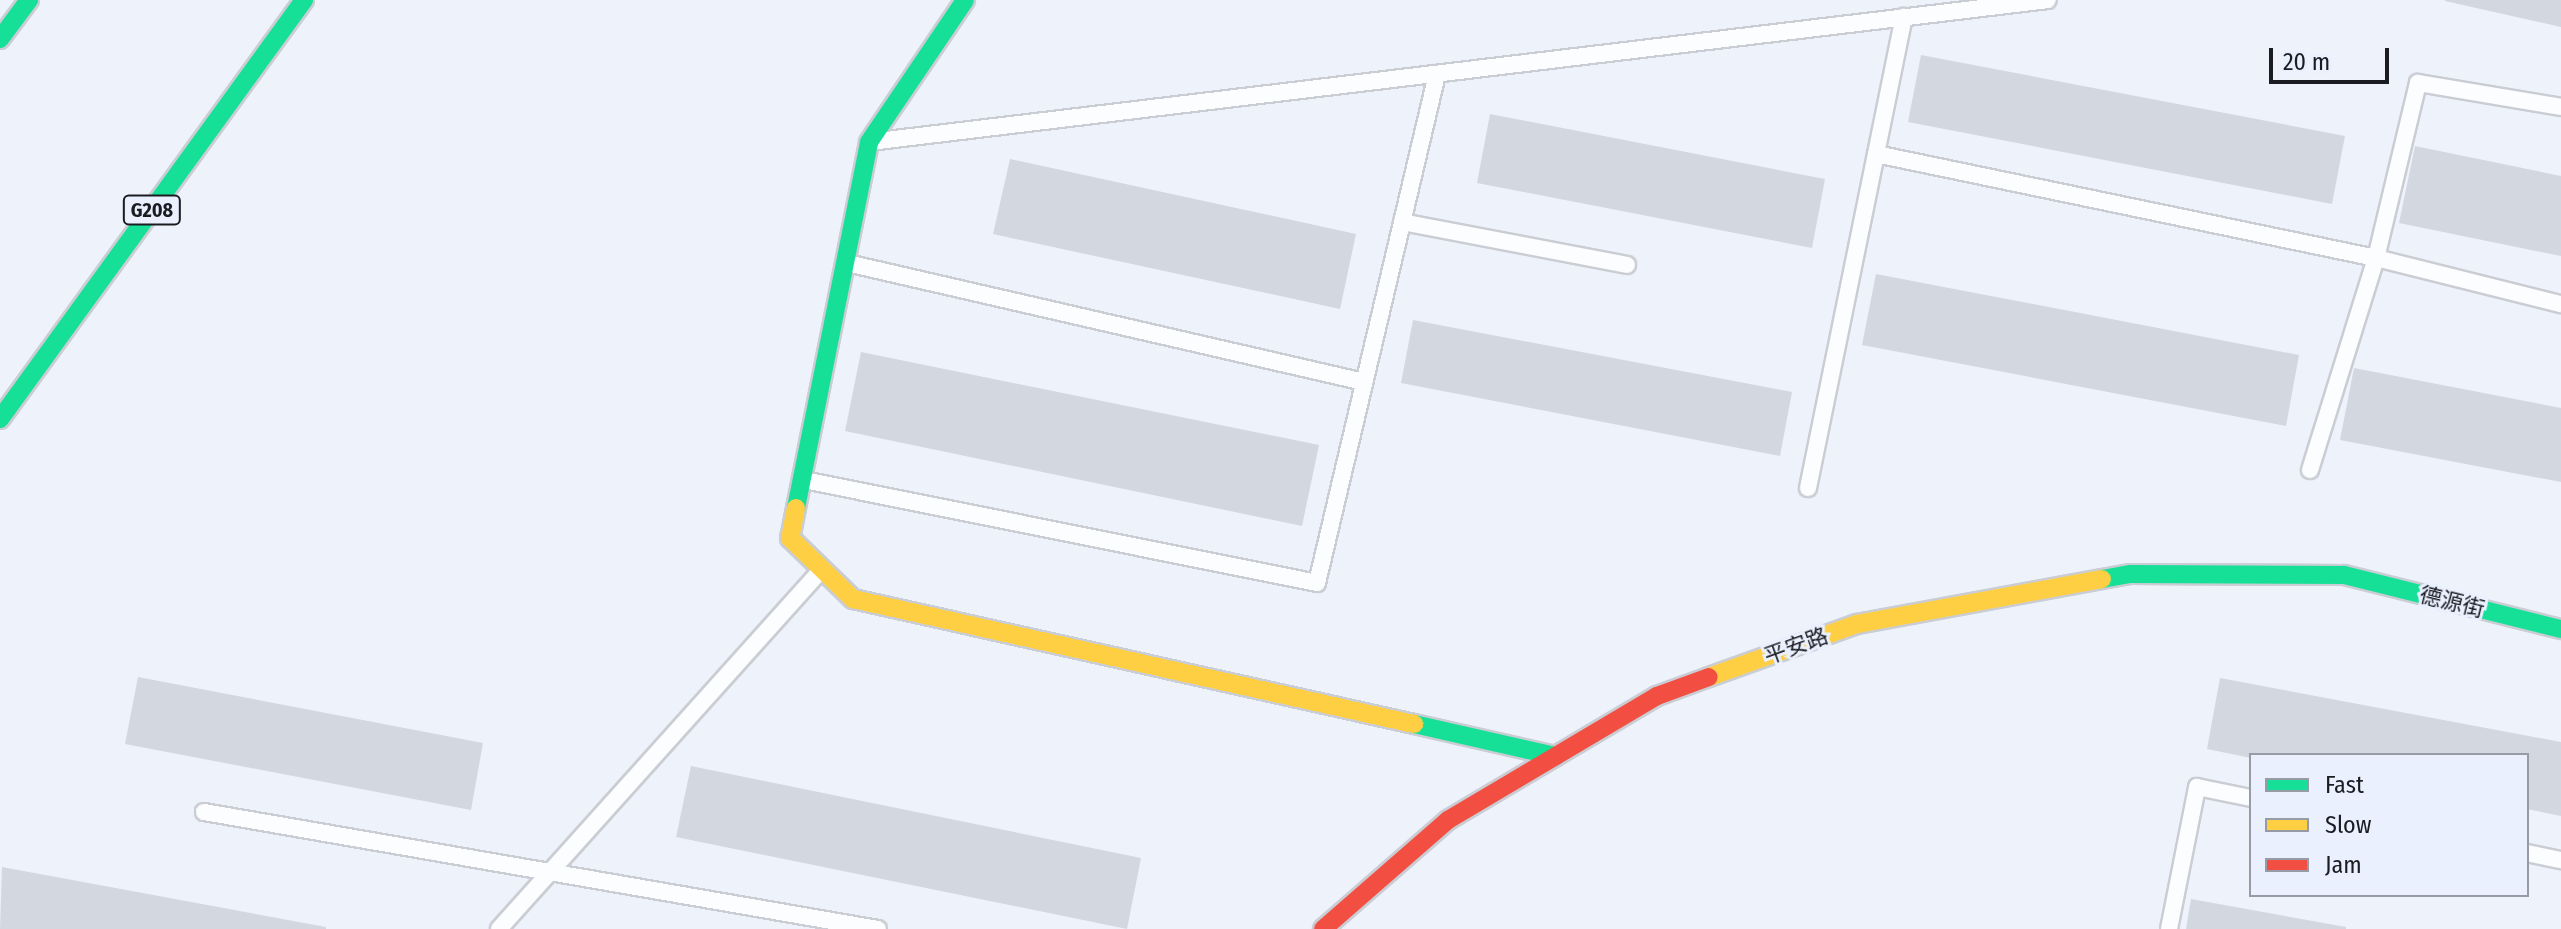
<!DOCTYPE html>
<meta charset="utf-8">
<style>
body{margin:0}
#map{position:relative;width:2561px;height:929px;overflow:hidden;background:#eef2fa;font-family:"Fira Sans Condensed","Noto Sans SC",sans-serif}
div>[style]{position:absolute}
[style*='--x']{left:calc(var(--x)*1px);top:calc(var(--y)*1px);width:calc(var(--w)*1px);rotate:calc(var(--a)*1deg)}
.building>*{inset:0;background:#d3d8e0}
.roads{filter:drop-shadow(2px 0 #cacdd3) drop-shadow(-2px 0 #cacdd3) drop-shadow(0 2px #cacdd3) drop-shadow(0 -2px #cacdd3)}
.lane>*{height:16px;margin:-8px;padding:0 8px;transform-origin:8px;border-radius:8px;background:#fcfdfe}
.fast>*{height:18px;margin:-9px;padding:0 9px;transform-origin:9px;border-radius:9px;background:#16e098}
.slow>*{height:18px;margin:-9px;padding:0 9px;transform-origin:9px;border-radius:9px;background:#ffcf43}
.jam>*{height:18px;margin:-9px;padding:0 9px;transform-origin:9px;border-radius:9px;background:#f24e42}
span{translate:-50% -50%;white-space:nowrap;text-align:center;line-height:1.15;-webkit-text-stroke:6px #eaf0fe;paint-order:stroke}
.shield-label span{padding:2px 6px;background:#eaf0fe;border:2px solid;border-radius:6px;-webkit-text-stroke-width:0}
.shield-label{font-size:20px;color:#1a1c21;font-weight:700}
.street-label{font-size:22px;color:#1a1c21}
.legend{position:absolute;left:2249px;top:753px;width:280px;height:144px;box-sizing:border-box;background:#eaf0fe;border:2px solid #979ba6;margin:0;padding:10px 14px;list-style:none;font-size:24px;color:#1a1c21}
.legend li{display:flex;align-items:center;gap:16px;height:40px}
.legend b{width:40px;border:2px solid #979ba6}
.scale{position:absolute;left:2269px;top:48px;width:120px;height:36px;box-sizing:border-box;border:4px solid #1a1c21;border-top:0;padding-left:10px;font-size:24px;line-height:28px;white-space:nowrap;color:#1a1c21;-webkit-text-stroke:6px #eaf0fe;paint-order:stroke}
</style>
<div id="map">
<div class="building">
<div style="clip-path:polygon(2445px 0,2561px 0,2561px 27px,2445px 1px)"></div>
<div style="clip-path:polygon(1921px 55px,2345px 136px,2332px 204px,1908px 122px)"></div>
<div style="clip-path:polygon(1490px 114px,1825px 179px,1812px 248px,1477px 183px)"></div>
<div style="clip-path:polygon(2415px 146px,2561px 176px,2561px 256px,2399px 223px)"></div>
<div style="clip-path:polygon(1010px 159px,1356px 234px,1340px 309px,993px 234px)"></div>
<div style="clip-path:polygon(1876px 274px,2299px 355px,2286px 426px,1862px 345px)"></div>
<div style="clip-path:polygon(1413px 320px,1792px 392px,1780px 456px,1401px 383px)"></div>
<div style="clip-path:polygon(861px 352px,1319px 445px,1302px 526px,845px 431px)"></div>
<div style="clip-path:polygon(2354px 368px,2561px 408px,2561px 482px,2340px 440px)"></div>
<div style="clip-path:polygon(138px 677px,483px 743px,471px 810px,125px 744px)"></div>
<div style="clip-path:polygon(2220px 678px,2561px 742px,2561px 816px,2527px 809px,2527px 755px,2251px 758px,2207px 749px)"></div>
<div style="clip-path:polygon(691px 766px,1141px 858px,1127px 929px,676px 837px)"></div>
<div style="clip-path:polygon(2px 867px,326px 927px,326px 929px,0 929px)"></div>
<div style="clip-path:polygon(2191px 899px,2346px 927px,2346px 929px,2186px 929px)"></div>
</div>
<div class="roads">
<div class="lane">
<div style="--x:878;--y:141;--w:1178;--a:-6.87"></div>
<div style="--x:1876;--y:154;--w:511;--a:11.75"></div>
<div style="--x:2376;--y:258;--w:191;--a:14"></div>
<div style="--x:1402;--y:222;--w:229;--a:10.8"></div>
<div style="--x:847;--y:263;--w:531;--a:12.96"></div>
<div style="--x:2310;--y:470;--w:222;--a:-72.7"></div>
<div style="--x:2376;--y:258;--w:180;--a:-76.5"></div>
<div style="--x:2418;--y:83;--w:145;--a:9.5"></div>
<div style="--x:804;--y:480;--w:523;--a:11.35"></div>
<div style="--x:1317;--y:583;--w:523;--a:-76.73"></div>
<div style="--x:1808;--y:488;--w:481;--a:-78.5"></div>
<div style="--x:204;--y:812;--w:684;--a:9.85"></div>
<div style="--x:2527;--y:853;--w:35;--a:12"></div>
<div style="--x:499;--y:929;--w:482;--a:-48.1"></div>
<div style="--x:2169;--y:929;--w:145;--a:-78.8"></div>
<div style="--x:2197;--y:787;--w:55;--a:11.5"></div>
</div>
<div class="fast">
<div style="--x:0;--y:39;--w:49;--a:-53.4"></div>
<div style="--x:0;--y:419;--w:518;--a:-54.04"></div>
<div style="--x:796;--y:508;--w:373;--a:-78.7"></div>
<div style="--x:869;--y:142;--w:171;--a:-55.9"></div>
<div style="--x:2102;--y:579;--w:29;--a:-10"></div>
<div style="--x:2131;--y:574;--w:213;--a:0.3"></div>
<div style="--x:2344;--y:575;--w:224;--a:14"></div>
<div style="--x:1414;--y:724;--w:145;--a:12.8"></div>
</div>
<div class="slow">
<div style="--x:796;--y:508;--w:31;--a:101"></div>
<div style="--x:790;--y:538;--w:88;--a:44.1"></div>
<div style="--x:853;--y:599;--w:575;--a:12.56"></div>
<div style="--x:1709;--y:677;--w:157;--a:-19.7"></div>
<div style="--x:1857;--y:624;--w:249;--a:-10.4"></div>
</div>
<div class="jam">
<div style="--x:1323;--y:929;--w:166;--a:-41.1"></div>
<div style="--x:1448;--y:820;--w:243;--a:-30.7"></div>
<div style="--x:1657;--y:696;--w:55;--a:-20.1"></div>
</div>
</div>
<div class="shield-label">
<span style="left:152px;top:210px">G208</span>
</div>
<div class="street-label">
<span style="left:2452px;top:602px;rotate:14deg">德源街</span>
<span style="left:1796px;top:646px;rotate:-20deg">平安路</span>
</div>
<ul class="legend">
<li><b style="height:10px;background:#16e098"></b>Fast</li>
<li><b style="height:10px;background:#ffcf43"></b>Slow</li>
<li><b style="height:10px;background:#f24e42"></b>Jam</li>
</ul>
<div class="scale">20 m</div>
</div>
